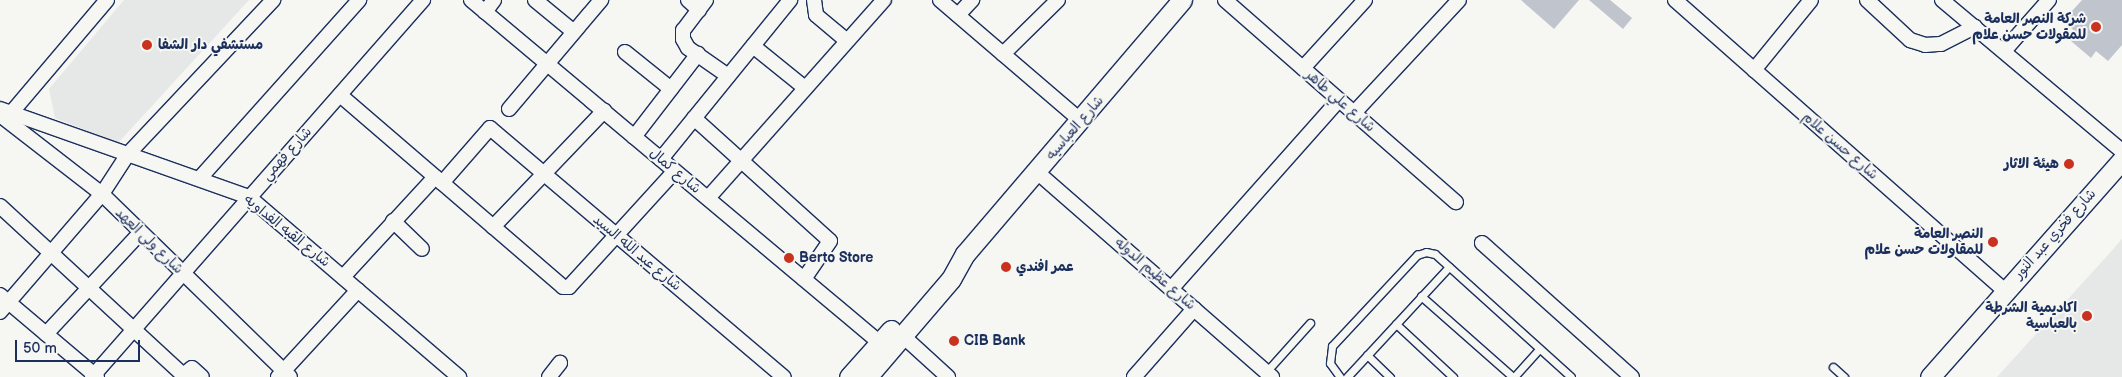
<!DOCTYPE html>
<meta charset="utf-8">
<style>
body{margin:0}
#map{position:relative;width:2122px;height:377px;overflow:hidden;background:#f6f6f2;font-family:"Balsamiq Sans","Playpen Sans Arabic",sans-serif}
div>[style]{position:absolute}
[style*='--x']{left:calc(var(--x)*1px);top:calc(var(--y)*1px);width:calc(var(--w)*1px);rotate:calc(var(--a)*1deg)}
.built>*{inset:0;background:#e6e7e7}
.building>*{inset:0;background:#c0c4cd}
.roads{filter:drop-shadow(1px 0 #1b2f5e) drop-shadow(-1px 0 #1b2f5e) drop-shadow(0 1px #1b2f5e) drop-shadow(0 -1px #1b2f5e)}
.lane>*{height:7px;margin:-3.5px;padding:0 3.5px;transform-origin:3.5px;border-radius:3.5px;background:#f6f6f2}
.street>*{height:14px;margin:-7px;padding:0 7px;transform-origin:7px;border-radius:7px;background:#f6f6f2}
.secondary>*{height:19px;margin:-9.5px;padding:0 9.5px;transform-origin:9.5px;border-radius:9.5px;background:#f6f6f2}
.dots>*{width:14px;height:14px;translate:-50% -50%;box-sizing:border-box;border:2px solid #f6f6f2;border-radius:50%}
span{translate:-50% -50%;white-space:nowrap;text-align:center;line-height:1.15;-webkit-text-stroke:4px #f6f6f2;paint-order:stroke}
.poi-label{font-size:14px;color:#1b2f5e;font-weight:700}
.right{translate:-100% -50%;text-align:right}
.left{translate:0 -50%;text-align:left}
.street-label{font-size:14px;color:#1b2f5e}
.scale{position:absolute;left:15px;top:340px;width:125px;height:22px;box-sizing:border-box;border:2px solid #1b2f5e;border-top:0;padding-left:6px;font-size:15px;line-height:18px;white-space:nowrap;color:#1b2f5e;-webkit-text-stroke:4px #f6f6f2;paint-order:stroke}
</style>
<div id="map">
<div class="built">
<div style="clip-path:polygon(124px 0,249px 0,118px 143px,55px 118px,49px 89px)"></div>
<div style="clip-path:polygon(2122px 239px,2122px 377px,1997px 377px,2108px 255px)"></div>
</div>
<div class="building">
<div style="clip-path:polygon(1521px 0,1579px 0,1554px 29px)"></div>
<div style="clip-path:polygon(1589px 0,1610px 0,1632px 18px,1623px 29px)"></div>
<div style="clip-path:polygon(2082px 0,2122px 0,2122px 45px,2108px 61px,2096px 51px,2091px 58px,2071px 41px,2077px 33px,2063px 21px)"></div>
</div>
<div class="roads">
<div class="lane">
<div style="--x:1421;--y:296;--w:123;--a:41.4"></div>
<div style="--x:1396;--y:324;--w:78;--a:42.9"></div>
<div style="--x:1367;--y:355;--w:32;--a:44"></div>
<div style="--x:1833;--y:367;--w:15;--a:42"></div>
<div style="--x:1266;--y:372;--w:66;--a:-48.1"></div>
<div style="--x:1340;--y:377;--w:17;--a:-126"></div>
<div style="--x:1330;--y:363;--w:17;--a:-83"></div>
<div style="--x:1332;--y:346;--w:125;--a:-47"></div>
<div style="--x:1417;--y:255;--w:9;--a:-18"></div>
<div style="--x:1426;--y:252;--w:9;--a:13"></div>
<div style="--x:1435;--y:254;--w:183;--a:42.1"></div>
<div style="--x:1347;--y:377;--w:150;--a:-47.2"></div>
<div style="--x:1514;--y:377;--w:38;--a:-48"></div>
</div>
<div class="street">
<div style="--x:471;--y:0;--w:534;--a:39.98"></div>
<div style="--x:535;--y:0;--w:50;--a:39.4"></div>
<div style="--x:688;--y:0;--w:15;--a:42"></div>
<div style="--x:706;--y:0;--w:38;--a:127"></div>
<div style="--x:683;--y:30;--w:9;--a:90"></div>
<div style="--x:683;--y:39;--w:10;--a:61"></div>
<div style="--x:688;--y:48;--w:49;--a:35"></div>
<div style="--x:814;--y:0;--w:15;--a:82"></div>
<div style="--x:816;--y:15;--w:40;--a:40"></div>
<div style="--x:940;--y:0;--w:186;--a:40.6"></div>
<div style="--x:1225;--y:0;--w:307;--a:41.2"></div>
<div style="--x:1675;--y:0;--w:440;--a:41.4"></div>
<div style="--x:1867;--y:0;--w:59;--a:42.9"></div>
<div style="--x:1910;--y:40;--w:16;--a:18"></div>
<div style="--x:1925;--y:45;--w:16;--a:-4"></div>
<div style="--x:1941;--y:44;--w:38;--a:-27"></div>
<div style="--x:1942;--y:0;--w:235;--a:40"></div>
<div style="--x:485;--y:12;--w:15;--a:-53"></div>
<div style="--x:958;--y:15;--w:21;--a:-47"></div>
<div style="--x:753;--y:46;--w:67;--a:38.9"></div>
<div style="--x:2004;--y:51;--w:68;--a:-48.6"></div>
<div style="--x:625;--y:52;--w:59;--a:38.8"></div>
<div style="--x:1003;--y:54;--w:77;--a:-44.5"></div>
<div style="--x:1303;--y:68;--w:92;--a:-47.6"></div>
<div style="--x:1754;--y:70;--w:90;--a:-50.8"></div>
<div style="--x:340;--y:95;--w:294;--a:40.7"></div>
<div style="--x:563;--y:287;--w:6;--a:0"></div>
<div style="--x:569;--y:287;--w:157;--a:-47.6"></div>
<div style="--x:0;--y:109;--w:264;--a:19.5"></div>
<div style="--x:249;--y:197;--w:277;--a:40.6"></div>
<div style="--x:509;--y:109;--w:143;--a:-49.8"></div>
<div style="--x:12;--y:112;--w:147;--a:-49.7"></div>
<div style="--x:1354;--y:113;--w:154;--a:-47.1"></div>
<div style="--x:0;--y:115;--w:129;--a:37.8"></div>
<div style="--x:102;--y:194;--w:262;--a:44.2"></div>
<div style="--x:694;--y:118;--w:183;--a:42.1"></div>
<div style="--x:830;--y:241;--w:46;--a:124.4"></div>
<div style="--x:634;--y:137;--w:105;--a:-52.4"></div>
<div style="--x:661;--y:159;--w:205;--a:-50.9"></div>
<div style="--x:1037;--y:172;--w:312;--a:41.1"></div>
<div style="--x:200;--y:178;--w:239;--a:-48.2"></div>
<div style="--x:442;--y:183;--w:73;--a:-48.9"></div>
<div style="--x:490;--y:128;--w:385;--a:40.3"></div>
<div style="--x:708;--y:198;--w:265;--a:-48.4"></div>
<div style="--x:0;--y:206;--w:249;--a:42.7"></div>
<div style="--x:183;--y:375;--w:11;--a:-38"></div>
<div style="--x:192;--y:368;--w:13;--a:42"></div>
<div style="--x:393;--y:221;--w:40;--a:44"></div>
<div style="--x:493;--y:227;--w:161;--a:-46.3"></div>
<div style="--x:1482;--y:243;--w:201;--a:41.8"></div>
<div style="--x:343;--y:277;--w:136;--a:-47.4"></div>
<div style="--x:1171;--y:289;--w:253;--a:-48.4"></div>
<div style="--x:0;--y:295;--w:127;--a:40.2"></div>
<div style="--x:0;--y:312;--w:156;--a:-49.2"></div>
<div style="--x:102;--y:194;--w:48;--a:-57"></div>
<div style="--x:128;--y:154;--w:212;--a:-46.7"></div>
<div style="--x:46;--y:334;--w:139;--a:-47"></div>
<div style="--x:903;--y:336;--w:61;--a:42.3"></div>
<div style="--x:92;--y:377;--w:502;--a:-48.72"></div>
<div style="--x:278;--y:377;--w:118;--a:-47.4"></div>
<div style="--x:549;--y:377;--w:18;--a:-52"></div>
<div style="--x:1134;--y:377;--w:91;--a:-48.6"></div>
</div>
<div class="secondary">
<div style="--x:849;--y:377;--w:63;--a:-48.2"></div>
<div style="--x:867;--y:377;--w:129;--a:-49.4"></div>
<div style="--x:951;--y:279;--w:29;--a:-61"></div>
<div style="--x:965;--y:254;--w:334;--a:-49.5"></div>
<div style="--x:1930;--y:377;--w:290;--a:-48.5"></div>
</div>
</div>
<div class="dots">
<div style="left:2096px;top:27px;background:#c8321e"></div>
<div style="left:147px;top:45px;background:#c8321e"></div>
<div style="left:2069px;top:164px;background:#c8321e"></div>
<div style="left:1993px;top:242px;background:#c8321e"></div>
<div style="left:789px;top:258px;background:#c8321e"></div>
<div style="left:1006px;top:267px;background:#c8321e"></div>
<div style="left:2087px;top:316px;background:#c8321e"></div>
<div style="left:954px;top:341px;background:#c8321e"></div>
</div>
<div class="poi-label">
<span class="right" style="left:2086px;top:27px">شركة النصر العامة<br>للمقولات حسن علام</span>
<span class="left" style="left:158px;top:45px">مستشفي دار الشفا</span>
<span class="right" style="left:2059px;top:164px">هيئة الاثار</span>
<span class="right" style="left:1983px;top:242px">النصر العامة<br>للمقاولات حسن علام</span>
<span class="left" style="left:799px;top:258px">Berto Store</span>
<span class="left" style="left:1016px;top:267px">عمر افندي</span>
<span class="right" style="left:2077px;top:316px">اكاديمية الشرطة<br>بالعباسية</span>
<span class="left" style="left:964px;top:341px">CIB Bank</span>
</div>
<div class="street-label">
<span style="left:1340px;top:101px;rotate:41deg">شارع علي طاهر</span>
<span style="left:1075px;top:128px;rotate:-49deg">شارع العباسيه</span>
<span style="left:1840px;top:146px;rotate:41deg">شارع حسن علام</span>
<span style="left:287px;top:154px;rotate:-48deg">شارع فهمي</span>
<span style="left:675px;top:171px;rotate:40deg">شارع كمال</span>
<span style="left:287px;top:231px;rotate:39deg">شارع القبه الفداويه</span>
<span style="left:2055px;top:234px;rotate:-48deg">شارع فخري عبد النور</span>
<span style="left:149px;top:241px;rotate:44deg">شارع ولى العهد</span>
<span style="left:637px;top:253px;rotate:40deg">شارع عبد الله السيد</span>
<span style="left:1155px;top:274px;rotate:41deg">شارع عظيم الدوله</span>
</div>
<div class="scale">50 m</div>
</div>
